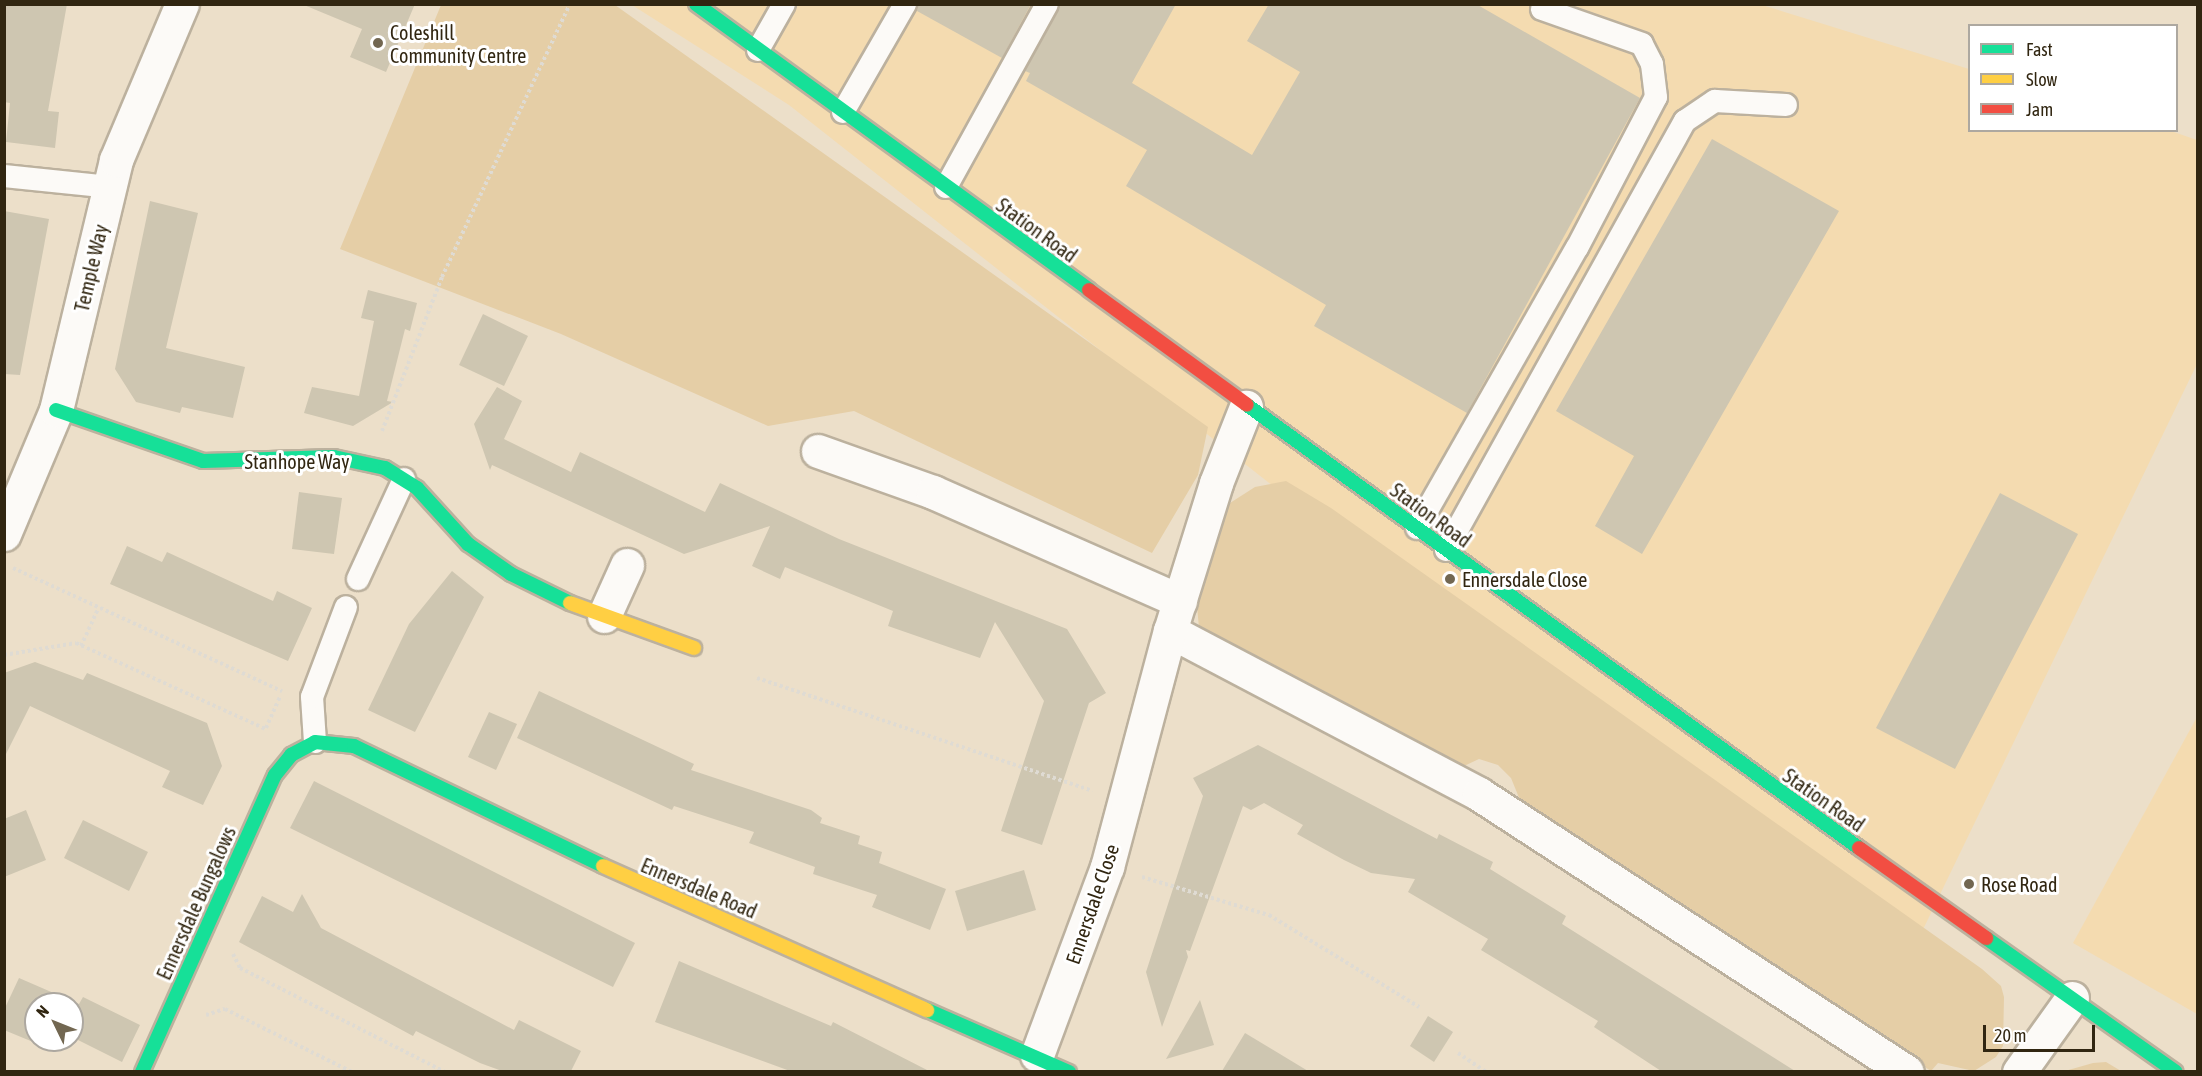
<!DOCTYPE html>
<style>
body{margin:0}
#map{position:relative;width:2202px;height:1076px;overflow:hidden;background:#ecdfc9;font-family:"Asap Condensed",sans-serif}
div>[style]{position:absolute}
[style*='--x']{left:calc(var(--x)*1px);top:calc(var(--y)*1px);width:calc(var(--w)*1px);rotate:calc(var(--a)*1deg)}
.built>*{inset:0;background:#f4dbb0}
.green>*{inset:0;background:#e5cea6}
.building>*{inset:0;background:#cec6b1}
.path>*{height:4px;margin-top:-2px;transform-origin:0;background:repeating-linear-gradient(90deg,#dfdbd3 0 3px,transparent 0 6px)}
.roads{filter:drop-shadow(2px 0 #bcb19e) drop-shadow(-2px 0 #bcb19e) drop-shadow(0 2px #bcb19e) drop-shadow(0 -2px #bcb19e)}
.lane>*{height:22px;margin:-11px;padding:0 11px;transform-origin:11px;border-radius:11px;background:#fcfaf7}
.street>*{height:33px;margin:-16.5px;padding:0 16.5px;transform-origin:16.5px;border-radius:16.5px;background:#fcfaf7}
.fast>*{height:14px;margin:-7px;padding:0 7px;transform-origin:7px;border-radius:7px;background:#16e098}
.slow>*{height:14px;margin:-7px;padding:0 7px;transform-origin:7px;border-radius:7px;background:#ffcf43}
.jam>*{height:14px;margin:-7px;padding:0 7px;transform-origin:7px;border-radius:7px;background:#f24e42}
.dots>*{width:16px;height:16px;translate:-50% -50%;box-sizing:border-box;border:3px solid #fff;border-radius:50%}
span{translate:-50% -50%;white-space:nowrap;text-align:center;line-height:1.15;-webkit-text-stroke:6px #fff;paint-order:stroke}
.poi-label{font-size:20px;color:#312611}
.left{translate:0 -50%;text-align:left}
.street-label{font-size:20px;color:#312611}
.frame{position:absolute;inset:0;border:6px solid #312611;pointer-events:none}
.legend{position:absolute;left:1968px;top:24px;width:210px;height:108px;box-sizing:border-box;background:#fff;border:2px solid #ada8a0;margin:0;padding:8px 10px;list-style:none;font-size:18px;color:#312611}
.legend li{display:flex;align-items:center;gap:12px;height:30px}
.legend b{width:30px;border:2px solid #ada8a0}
.north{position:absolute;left:24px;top:992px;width:60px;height:60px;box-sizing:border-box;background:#fff;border:2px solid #ada8a0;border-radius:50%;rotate:313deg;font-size:16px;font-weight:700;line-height:24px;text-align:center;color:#312611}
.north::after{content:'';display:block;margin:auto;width:21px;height:27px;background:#726751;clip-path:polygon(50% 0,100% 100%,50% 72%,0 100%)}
.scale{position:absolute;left:1983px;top:1025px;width:112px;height:27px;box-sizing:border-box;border:3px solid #312611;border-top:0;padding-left:8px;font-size:18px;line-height:21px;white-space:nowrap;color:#312611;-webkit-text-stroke:4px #fff;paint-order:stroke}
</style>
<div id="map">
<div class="built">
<div style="clip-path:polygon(632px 5px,1762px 5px,1969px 69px,1970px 130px,2168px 130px,2197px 140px,2197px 364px,1899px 979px,789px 105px)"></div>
<div style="clip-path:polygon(2197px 717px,2197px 1014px,2073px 943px)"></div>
</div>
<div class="green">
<div style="clip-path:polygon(441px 5px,615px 5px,1208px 427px,1198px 475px,1152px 553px,854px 411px,768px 426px,561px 334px,340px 249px)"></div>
<div style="clip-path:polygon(1286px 481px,1331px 508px,1982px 969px,2001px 986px,2004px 997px,2003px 1046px,1996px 1057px,1974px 1071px,1938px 1063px,1931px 1071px,1522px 805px,1511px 778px,1498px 765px,1479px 759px,1464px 766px,1454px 764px,1199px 628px,1197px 606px,1230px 503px,1255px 487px)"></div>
<div style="clip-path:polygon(2106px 1062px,2121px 1071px,2065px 1071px,2093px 1063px)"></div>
</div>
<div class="building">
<div style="clip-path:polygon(4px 4px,67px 4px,48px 111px,59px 112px,55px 148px,6px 142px,10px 103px,4px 102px)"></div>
<div style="clip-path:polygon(415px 4px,386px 72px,350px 57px,362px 29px,304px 5px)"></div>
<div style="clip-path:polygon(918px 4px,1031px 4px,1002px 58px,917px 11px)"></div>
<div style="clip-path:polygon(1060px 4px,1176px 4px,1132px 83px,1252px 155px,1300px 72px,1247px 41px,1269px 4px,1476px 4px,1640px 98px,1467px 413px,1314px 326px,1326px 305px,1126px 186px,1147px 150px,1026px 81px,1030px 73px,1025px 71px)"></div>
<div style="clip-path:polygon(1712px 139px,1839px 211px,1642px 554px,1595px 526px,1634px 456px,1556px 411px)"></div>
<div style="clip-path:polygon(150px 201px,198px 213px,166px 348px,245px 367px,233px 418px,182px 407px,180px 413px,136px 402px,115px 369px)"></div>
<div style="clip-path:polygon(4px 211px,49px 219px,20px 375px,4px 374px)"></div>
<div style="clip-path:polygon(368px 290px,417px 303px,410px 331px,405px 329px,387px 401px,393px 402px,353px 426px,304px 413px,312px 387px,359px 396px,374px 321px,361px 318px)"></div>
<div style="clip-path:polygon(483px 314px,528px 336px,504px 386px,459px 365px)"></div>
<div style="clip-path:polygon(497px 387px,522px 401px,504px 439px,571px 472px,580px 452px,705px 512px,720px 483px,839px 539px,1067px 629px,1106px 693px,1089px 703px,1042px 845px,1001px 831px,1044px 701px,995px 622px,980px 658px,888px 626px,893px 611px,785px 567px,780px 579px,752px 566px,770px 526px,684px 554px,492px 465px,490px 470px,474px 424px)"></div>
<div style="clip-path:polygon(299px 492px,342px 498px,334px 554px,292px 549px)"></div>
<div style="clip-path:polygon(2000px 493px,2078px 534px,1955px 769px,1876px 728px)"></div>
<div style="clip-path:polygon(127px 546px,162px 562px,167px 552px,273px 601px,277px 591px,312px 608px,288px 661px,110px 584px)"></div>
<div style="clip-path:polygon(452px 571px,484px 597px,415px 732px,368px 710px,409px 624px)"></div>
<div style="clip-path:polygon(35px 662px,83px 680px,87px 673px,207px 723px,222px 766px,203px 805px,162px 787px,170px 771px,30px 706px,4px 758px,4px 673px)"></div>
<div style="clip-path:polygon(539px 691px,694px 764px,691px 770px,811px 810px,822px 818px,820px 823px,860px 836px,858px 844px,882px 852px,879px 863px,946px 889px,930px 930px,872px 907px,877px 895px,813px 874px,815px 867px,749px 843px,754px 832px,674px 806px,672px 810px,517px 738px)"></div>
<div style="clip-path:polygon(489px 712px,517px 724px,496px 770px,468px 757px)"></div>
<div style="clip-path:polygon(1258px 745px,1437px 839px,1439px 834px,1493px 862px,1490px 869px,1566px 916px,1562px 924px,1795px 1071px,1661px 1071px,1594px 1027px,1598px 1021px,1481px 950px,1488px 939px,1408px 892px,1415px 879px,1371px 873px,1344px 860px,1297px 834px,1303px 825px,1264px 803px,1251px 810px,1243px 806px,1190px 951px,1186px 950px,1188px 957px,1162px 1027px,1146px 972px,1203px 796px,1193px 778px)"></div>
<div style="clip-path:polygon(314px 781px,635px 943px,613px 987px,290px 828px)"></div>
<div style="clip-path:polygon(26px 810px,46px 860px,4px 877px,4px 819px)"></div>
<div style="clip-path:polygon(83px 820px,148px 852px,129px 891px,64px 858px)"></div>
<div style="clip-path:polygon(1024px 870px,1036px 910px,967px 931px,955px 891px)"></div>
<div style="clip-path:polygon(302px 894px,321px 928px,514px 1030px,519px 1020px,581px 1051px,571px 1071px,502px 1071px,480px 1063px,416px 1031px,413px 1036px,239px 942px,262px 896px,293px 912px)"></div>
<div style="clip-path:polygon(679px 961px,831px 1026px,833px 1022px,929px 1071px,790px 1071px,655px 1022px)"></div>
<div style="clip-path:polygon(19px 978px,79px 1004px,83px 997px,140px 1025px,122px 1062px,72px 1037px,72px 1004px,36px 1004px,38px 1044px,4px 1030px,4px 1010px)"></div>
<div style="clip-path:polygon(1200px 1000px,1214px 1045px,1166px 1059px)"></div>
<div style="clip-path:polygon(1428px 1016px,1453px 1032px,1434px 1062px,1410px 1046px)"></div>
<div style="clip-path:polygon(1245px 1033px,1308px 1071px,1222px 1071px)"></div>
</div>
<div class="path">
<div style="--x:382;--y:431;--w:165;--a:-68.7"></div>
<div style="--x:442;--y:277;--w:302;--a:-64.9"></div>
<div style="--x:13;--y:568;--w:296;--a:24.6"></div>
<div style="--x:81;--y:646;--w:41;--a:-65.3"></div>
<div style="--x:4;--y:655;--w:73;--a:-9.5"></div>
<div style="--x:76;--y:643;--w:209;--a:24.4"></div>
<div style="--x:757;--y:678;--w:354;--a:18.6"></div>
<div style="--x:266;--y:728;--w:34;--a:-66"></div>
<div style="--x:1142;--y:877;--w:133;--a:16.7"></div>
<div style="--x:1269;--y:915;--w:176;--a:31.5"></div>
<div style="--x:233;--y:954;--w:16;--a:63"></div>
<div style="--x:240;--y:968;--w:230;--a:26.9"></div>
<div style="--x:206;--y:1015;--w:20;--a:-18"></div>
<div style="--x:225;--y:1009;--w:142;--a:26.4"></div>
<div style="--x:1458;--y:1053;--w:34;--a:34"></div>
</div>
<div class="roads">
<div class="lane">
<div style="--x:758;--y:50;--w:53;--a:-60.5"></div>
<div style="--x:843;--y:112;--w:125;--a:-60.1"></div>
<div style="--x:4;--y:176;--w:107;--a:5.9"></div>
<div style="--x:946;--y:187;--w:209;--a:-61.1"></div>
<div style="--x:1417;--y:528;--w:322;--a:-60.3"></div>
<div style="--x:1577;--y:248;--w:170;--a:-62.4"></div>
<div style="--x:1656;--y:97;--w:33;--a:-97"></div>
<div style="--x:1652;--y:64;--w:22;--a:-117"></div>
<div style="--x:1642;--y:44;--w:106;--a:-160.7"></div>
<div style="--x:1446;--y:550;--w:491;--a:-60.9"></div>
<div style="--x:1685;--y:121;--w:36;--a:-34"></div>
<div style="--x:1715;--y:101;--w:71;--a:3.2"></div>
<div style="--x:358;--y:579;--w:110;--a:-65.3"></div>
<div style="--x:315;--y:742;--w:45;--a:-93.8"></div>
<div style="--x:312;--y:697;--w:96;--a:-69.3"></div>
</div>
<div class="street">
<div style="--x:818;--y:451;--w:122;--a:19.6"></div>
<div style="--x:933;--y:492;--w:270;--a:23.8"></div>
<div style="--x:4;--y:534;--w:134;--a:-67.2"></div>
<div style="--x:56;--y:410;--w:257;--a:-76.5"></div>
<div style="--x:116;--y:160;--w:169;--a:-67.1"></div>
<div style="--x:604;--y:616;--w:56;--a:-65.7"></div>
<div style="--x:1170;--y:631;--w:349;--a:27.8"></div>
<div style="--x:1479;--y:794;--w:510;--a:33.01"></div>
<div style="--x:1037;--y:1055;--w:201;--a:-69.6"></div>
<div style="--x:1107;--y:867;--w:244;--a:-75.1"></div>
<div style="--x:1170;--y:631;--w:155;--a:-72.7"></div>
<div style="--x:1216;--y:483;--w:82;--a:-68.5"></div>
<div style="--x:2019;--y:1072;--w:91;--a:-54.4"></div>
</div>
<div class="fast">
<div style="--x:696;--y:4;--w:486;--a:36"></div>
<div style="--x:1247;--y:405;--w:756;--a:35.9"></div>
<div style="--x:56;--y:410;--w:156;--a:19.1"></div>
<div style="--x:203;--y:461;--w:131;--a:-1.7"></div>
<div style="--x:334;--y:457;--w:52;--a:12.2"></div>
<div style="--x:385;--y:468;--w:38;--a:32"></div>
<div style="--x:417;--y:488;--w:76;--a:47.7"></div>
<div style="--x:468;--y:544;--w:52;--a:34.9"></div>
<div style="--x:511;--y:574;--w:66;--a:26.2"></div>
<div style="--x:1986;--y:938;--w:232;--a:35.2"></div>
<div style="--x:927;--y:1010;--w:155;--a:23.6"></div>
<div style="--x:142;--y:1072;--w:325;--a:-65.9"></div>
<div style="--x:275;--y:775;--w:26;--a:-51"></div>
<div style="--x:291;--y:755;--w:27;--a:-28"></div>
<div style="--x:315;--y:742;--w:39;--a:6"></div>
<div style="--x:354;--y:746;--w:276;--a:25.7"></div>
</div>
<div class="slow">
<div style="--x:570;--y:603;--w:132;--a:19.9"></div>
<div style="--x:603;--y:866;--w:355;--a:24"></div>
</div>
<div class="jam">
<div style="--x:1089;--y:290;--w:195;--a:36"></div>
<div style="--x:1859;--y:848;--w:156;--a:35.3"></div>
</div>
</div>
<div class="dots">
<div style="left:378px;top:43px;background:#726751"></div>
<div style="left:1450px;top:579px;background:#726751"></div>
<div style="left:1969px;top:884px;background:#726751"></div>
</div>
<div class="poi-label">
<span class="left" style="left:390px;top:44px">Coleshill<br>Community Centre</span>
<span class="left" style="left:1462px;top:579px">Ennersdale Close</span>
<span class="left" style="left:1981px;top:884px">Rose Road</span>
</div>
<div class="street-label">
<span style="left:1037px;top:230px;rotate:36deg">Station Road</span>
<span style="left:91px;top:268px;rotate:-77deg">Temple Way</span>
<span style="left:297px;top:461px">Stanhope Way</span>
<span style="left:1431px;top:515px;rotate:36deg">Station Road</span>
<span style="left:1824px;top:800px;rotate:35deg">Station Road</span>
<span style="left:699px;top:888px;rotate:23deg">Ennersdale Road</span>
<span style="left:196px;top:903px;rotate:-66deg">Ennersdale Bungalows</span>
<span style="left:1092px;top:904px;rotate:-71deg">Ennersdale Close</span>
</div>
<div class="frame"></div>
<ul class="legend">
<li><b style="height:8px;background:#16e098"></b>Fast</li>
<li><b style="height:8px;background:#ffcf43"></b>Slow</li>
<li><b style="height:8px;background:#f24e42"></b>Jam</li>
</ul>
<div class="north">N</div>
<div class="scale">20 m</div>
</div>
